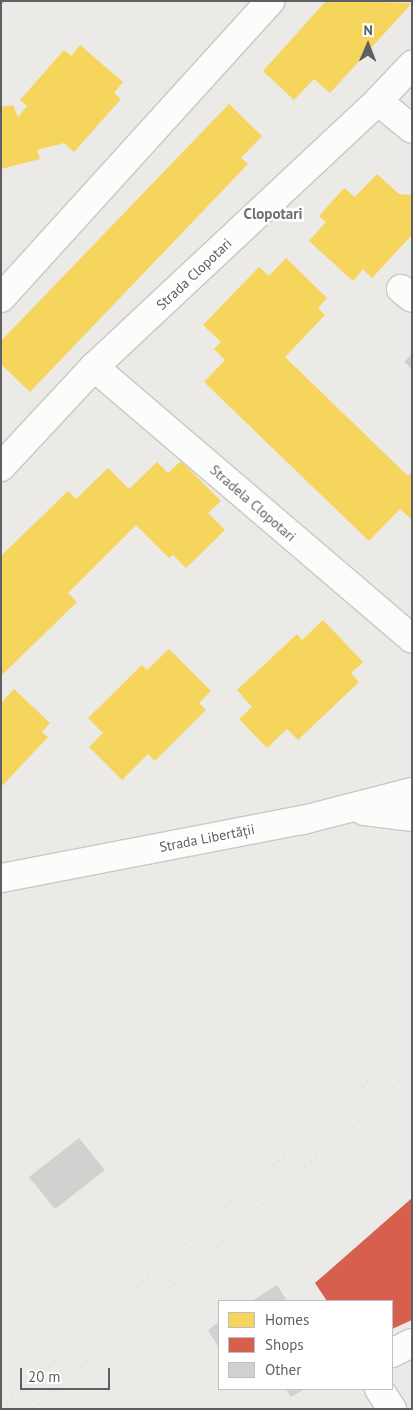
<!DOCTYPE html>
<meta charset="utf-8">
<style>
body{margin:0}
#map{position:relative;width:413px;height:1410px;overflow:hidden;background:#ebeae6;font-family:"PT Sans",sans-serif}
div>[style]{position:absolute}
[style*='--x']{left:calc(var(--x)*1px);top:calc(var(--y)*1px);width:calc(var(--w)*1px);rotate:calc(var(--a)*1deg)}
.homes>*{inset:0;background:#f6d55c}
.shops>*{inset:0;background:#d6604d}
.building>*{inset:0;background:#d2d1cf}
.path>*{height:3px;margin-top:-1.5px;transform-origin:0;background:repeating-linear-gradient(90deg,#c9ccca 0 5px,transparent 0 7.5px)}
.roads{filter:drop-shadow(1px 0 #c8c8c8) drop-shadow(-1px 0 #c8c8c8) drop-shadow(0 1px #c8c8c8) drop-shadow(0 -1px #c8c8c8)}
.minor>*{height:28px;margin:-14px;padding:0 14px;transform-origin:14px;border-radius:14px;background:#fcfcfb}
.rail>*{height:4px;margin-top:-2px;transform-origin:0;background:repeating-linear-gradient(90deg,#e2e2e2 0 1px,transparent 0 7px)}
span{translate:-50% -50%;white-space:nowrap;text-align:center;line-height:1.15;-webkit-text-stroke:5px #fff;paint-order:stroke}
.street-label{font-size:14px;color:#5c5f63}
.neighbourhood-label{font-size:15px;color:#6d7075;font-weight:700}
.frame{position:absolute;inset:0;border:2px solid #5c5f63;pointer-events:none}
.legend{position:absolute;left:218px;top:1300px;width:175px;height:90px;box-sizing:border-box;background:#fff;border:1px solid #bebfc1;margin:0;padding:6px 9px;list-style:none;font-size:15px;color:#5c5f63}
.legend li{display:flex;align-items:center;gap:10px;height:25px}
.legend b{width:25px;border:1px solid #bebfc1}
.north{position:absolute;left:343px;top:20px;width:50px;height:50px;-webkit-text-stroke:4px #fff;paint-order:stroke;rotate:1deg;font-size:14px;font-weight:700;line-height:20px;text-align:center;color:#5c5f63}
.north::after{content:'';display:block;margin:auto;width:18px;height:22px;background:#5c5f63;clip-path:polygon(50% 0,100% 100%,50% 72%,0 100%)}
.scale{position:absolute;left:20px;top:1368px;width:90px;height:22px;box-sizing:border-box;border:2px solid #5c5f63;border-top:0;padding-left:6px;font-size:15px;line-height:18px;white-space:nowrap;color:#5c5f63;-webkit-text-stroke:4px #fff;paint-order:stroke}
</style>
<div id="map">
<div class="homes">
<div style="clip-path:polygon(326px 1px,412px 3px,330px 93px,314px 79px,294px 100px,263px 71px)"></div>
<div style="clip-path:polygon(80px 45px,123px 82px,114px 93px,121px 99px,74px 152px,64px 143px,37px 150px,40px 159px,1px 169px,1px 107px,13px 105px,18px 117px,27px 106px,20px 100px,64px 50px,71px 56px)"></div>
<div style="clip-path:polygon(229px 104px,262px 136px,241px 158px,248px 164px,30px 392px,1px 364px,1px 341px)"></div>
<div style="clip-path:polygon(377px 174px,399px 194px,412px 195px,412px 235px,372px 278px,363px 269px,353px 281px,309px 241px,326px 222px,319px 216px,344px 188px,355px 197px)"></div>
<div style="clip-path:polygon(286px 258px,327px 298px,318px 308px,325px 315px,285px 357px,408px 476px,412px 471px,412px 520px,400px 509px,369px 541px,204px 382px,225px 360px,214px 349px,221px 342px,203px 325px,259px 267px,269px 276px)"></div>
<div style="clip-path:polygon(181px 461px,221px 501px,208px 513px,225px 530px,186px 568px,173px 555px,169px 558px,136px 525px,68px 593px,77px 602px,1px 676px,1px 556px,68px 491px,76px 499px,108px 468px,129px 489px,157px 462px,168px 473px)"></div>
<div style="clip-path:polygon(323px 620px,363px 662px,351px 673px,359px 682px,298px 740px,287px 729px,267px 748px,239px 719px,252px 707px,237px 690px,297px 634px,302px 640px)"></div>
<div style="clip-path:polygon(169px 649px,211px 691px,199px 703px,206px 710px,155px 761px,148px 754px,122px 780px,89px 747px,103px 733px,88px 718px,142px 665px,147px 670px)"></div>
<div style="clip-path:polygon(14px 689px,50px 723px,42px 732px,48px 737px,1px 787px,1px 703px)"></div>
</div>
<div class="shops">
<div style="clip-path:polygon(412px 1198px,412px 1320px,392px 1329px,392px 1301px,327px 1301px,315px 1283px)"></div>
</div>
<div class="building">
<div style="clip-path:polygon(412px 354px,412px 369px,404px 362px)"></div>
<div style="clip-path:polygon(79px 1138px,105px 1170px,55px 1209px,29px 1177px)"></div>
<div style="clip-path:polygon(277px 1285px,287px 1301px,252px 1301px)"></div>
<div style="clip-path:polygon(219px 1322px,219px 1348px,208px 1330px)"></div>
<div style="clip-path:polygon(286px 1389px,305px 1389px,291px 1397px)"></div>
</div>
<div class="path">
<div style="--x:1;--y:3;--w:3;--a:-45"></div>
</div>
<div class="roads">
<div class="minor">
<div style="--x:378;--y:101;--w:44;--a:39.5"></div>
<div style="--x:401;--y:289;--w:14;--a:39"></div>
<div style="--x:1;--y:298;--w:401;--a:-47.8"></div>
<div style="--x:94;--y:367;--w:418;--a:40.5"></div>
<div style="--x:1;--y:467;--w:137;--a:-47.1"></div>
<div style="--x:94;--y:367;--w:389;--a:-43.1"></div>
<div style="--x:378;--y:101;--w:50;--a:-46.6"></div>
<div style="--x:364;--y:811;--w:48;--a:7.1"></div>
<div style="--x:1;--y:878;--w:308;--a:-10.9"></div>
<div style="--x:303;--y:820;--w:113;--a:-14.4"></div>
<div style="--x:392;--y:1353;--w:22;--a:-27"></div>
<div style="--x:379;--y:1389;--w:24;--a:57"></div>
</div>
</div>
<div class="rail">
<div style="--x:1;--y:1407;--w:550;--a:-41.61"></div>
<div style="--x:33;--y:1409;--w:507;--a:-41.64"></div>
</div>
<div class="street-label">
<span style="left:194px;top:274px;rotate:-43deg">Strada Clopotari</span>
<span style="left:253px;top:503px;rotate:41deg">Stradela Clopotari</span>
<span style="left:207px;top:838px;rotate:-11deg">Strada Libertății</span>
</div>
<div class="neighbourhood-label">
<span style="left:273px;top:214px">Clopotari</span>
</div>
<div class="frame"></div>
<ul class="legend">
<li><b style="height:14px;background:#f6d55c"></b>Homes</li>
<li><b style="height:14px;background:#d6604d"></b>Shops</li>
<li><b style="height:14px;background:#d2d1cf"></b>Other</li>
</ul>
<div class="north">N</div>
<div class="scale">20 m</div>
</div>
